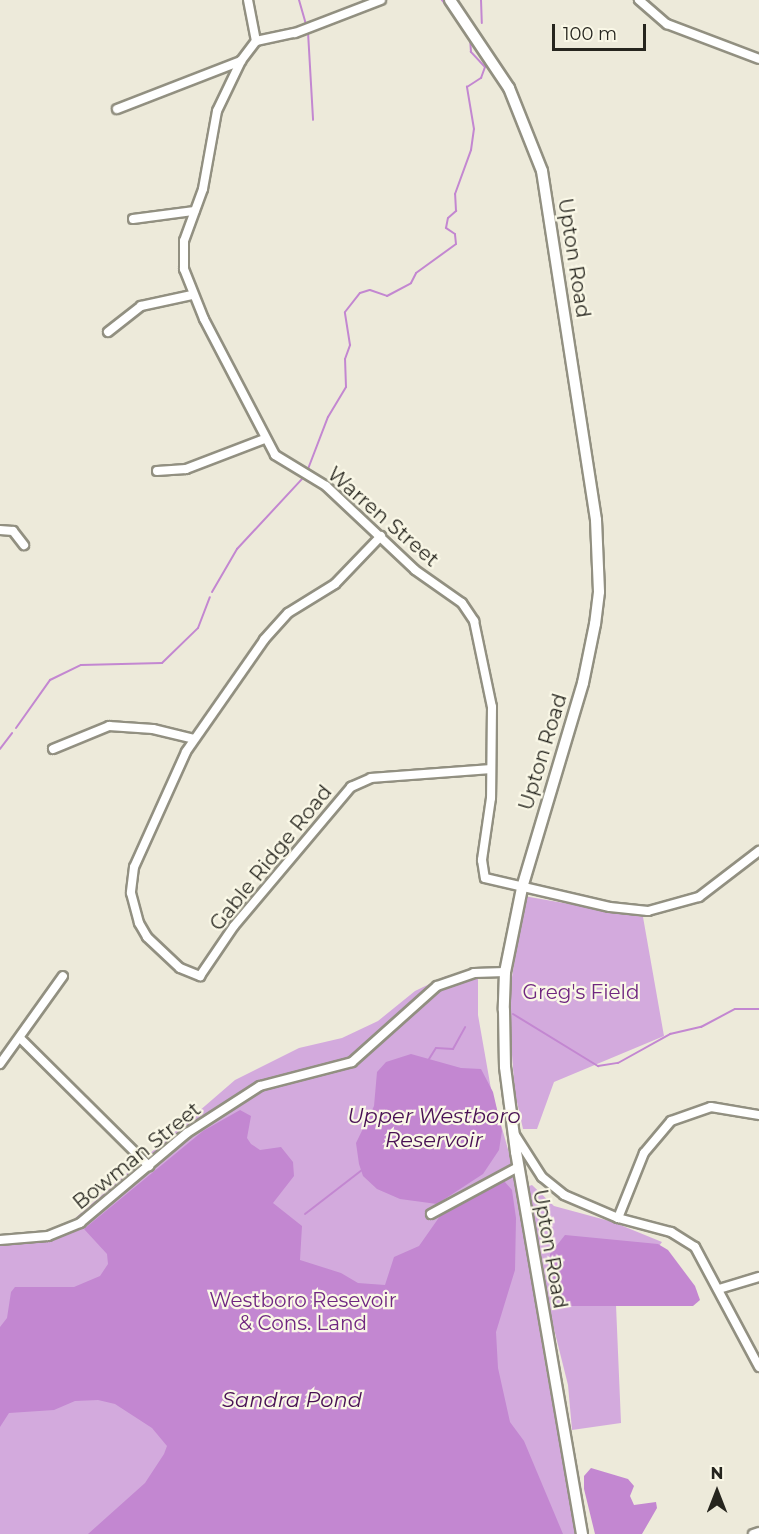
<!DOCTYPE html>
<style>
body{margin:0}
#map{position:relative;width:759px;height:1534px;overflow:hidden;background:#edeada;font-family:Montserrat,sans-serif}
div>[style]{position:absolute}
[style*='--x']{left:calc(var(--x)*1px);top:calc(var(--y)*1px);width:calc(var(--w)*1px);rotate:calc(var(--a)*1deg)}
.green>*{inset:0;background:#d3aadd}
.water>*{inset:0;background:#c387d1}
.stream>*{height:2px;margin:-1px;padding:0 1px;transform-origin:1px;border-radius:1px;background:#c387d1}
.roads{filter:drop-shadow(2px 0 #929081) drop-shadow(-2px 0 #929081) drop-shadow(0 2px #929081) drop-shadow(0 -2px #929081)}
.minor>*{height:8px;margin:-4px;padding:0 4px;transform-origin:4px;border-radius:4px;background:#fff}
.major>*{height:10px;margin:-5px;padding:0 5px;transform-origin:5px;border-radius:5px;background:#fff}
span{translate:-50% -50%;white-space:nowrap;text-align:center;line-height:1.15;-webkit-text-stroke:4.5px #faf8e7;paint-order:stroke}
.street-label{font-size:20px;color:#26251e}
.park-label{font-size:20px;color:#702780}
.water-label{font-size:21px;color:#491154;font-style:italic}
.north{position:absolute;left:687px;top:1462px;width:60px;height:60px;-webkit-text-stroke:4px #faf8e7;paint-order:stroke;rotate:0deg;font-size:16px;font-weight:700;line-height:24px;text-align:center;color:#26251e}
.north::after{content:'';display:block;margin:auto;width:21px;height:27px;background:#26251e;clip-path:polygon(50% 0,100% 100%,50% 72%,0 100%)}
.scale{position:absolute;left:552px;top:24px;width:94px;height:27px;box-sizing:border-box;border:3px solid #26251e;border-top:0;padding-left:8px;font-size:18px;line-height:21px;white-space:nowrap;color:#26251e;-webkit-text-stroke:4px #faf8e7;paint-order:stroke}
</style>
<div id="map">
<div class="green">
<div style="clip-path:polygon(524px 896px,643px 917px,664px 1036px,554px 1082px,537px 1129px,523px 1129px,515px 1093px,508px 1004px)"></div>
<div style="clip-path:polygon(478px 974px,478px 1015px,491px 1089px,522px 1199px,521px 1189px,532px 1185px,554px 1206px,613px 1222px,662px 1242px,616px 1305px,621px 1423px,572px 1430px,568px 1385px,523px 1205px,524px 1235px,546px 1368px,576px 1534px,0 1534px,0 1240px,66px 1226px,235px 1080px,299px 1048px,342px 1038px,378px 1021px,415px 991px,446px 976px)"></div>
</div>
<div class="water">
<div style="clip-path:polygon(411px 1054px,461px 1068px,481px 1069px,493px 1092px,502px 1131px,499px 1150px,483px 1174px,437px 1204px,400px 1199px,377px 1189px,363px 1176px,359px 1164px,356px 1143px,374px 1106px,377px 1072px,386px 1062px)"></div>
<div style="clip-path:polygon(240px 1110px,251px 1116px,247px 1138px,251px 1144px,260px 1150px,281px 1147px,293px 1162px,294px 1176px,273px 1203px,302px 1226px,300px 1260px,341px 1273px,358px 1283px,385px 1285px,394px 1257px,419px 1246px,440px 1216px,453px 1205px,494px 1181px,504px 1181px,512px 1190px,516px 1218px,515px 1270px,496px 1332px,498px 1368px,510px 1422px,524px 1441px,563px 1534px,88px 1534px,145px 1483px,164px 1454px,167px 1446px,152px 1428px,115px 1404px,98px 1400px,75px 1401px,54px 1410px,9px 1413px,0 1427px,0 1327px,7px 1318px,11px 1292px,15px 1287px,74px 1287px,100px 1276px,108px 1264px,107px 1254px,84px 1229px,203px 1131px)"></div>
<div style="clip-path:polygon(565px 1235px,658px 1244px,668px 1250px,695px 1286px,700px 1300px,693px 1306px,564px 1306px,556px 1295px,550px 1263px,550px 1254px)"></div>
<div style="clip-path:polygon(591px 1468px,628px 1479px,634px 1486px,630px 1496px,634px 1505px,656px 1502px,657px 1508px,642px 1534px,595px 1534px,584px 1489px,584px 1476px)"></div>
</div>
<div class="stream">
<div style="--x:299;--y:0;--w:25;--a:74"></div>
<div style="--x:442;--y:0;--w:19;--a:51"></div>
<div style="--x:481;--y:0;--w:23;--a:88"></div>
<div style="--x:308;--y:32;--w:88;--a:86.7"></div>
<div style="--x:308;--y:469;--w:56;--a:-69"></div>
<div style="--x:328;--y:417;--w:35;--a:-59"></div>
<div style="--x:346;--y:387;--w:28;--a:-92"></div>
<div style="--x:345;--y:359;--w:15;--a:-70"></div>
<div style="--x:350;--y:345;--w:33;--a:-99"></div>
<div style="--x:345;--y:312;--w:24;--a:-52"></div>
<div style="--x:360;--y:293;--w:10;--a:-17"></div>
<div style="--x:370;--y:290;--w:18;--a:19"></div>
<div style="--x:387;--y:296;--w:27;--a:-28"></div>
<div style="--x:411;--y:283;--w:11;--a:-63"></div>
<div style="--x:416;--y:273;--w:49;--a:-35.9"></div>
<div style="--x:456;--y:244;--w:10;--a:-96"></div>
<div style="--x:455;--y:234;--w:11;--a:-146"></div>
<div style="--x:446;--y:228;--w:10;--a:-79"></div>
<div style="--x:448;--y:218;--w:11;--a:-41"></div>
<div style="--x:456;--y:211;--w:17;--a:-93"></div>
<div style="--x:455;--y:194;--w:47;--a:-70"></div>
<div style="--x:471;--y:150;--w:21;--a:-82"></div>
<div style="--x:474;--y:129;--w:43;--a:-99.5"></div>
<div style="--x:467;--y:87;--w:17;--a:-33"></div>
<div style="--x:481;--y:78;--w:12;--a:-70"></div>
<div style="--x:485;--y:67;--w:21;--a:-133"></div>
<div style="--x:471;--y:52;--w:16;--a:-94"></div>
<div style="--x:212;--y:592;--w:50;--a:-59.8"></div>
<div style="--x:237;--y:549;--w:97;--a:-47.1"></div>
<div style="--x:16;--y:728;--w:59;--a:-54.7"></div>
<div style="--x:50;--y:680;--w:34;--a:-26"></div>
<div style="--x:81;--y:665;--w:81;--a:-1.4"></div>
<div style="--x:162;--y:663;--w:50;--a:-44.2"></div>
<div style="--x:198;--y:628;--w:33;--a:-69"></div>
<div style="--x:0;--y:749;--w:20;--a:-53"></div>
<div style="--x:513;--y:1014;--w:100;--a:31.5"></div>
<div style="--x:598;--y:1066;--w:20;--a:-9"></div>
<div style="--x:618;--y:1063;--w:60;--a:-29.1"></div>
<div style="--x:670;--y:1034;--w:32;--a:-13"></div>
<div style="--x:701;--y:1027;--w:38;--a:-28"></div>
<div style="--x:735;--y:1009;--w:24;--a:0"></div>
<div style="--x:429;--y:1059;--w:13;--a:-58"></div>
<div style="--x:436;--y:1048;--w:17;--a:3"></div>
<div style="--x:453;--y:1049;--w:25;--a:-61"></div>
<div style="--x:305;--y:1214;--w:72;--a:-37.7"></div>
</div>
<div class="roads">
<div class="minor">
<div style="--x:248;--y:0;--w:42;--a:79"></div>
<div style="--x:256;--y:41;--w:25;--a:127"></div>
<div style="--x:241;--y:61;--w:55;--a:115.6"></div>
<div style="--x:217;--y:111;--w:79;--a:100.2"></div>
<div style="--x:203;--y:189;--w:55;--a:110.1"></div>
<div style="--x:184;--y:241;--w:28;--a:90"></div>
<div style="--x:184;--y:269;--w:54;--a:68.2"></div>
<div style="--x:204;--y:319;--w:153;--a:62.4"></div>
<div style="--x:275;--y:455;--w:60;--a:31.3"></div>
<div style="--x:326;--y:486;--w:122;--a:43.3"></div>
<div style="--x:415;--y:570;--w:57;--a:35.1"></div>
<div style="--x:462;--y:603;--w:22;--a:56"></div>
<div style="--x:474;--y:621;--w:88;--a:78.2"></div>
<div style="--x:492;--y:707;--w:91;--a:90.6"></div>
<div style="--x:491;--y:798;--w:63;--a:98.3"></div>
<div style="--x:482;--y:860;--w:18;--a:81"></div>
<div style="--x:485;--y:878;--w:128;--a:13.1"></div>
<div style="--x:610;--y:907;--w:38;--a:6"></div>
<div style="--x:648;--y:911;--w:53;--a:-15.4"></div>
<div style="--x:699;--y:897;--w:76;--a:-37.5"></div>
<div style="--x:639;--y:0;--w:37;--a:41"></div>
<div style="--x:667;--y:24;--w:98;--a:20.8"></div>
<div style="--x:256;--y:41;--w:40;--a:-12"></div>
<div style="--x:295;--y:33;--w:92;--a:-21"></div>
<div style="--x:117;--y:109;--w:133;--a:-21.2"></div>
<div style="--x:133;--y:219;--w:62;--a:-7.5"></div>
<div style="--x:108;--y:332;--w:42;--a:-38.2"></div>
<div style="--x:141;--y:306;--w:52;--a:-12.2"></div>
<div style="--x:157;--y:471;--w:29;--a:-4"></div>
<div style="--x:186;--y:469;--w:84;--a:-21"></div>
<div style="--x:0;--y:530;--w:13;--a:4"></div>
<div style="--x:13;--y:531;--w:18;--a:52"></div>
<div style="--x:381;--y:536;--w:66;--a:133.8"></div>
<div style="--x:335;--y:584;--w:55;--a:148.3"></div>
<div style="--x:288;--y:613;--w:36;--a:132"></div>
<div style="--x:264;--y:640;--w:136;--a:124.9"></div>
<div style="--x:186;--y:752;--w:126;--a:114.3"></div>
<div style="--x:134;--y:867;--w:26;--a:97"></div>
<div style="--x:131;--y:893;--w:31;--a:75"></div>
<div style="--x:139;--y:923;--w:16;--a:60"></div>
<div style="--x:147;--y:937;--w:45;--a:43.2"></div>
<div style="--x:180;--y:968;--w:22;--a:22"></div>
<div style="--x:200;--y:976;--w:60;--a:-55.8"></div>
<div style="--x:234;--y:926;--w:182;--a:-49.9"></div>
<div style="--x:351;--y:787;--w:22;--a:-24"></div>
<div style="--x:371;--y:778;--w:120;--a:-4.3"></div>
<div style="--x:53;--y:749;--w:61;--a:-22.3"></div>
<div style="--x:109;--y:726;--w:44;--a:3.9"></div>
<div style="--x:153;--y:729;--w:42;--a:13.7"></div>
<div style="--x:20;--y:1038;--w:182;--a:44.8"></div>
<div style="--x:0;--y:1064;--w:108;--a:-54.4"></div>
<div style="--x:515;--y:1135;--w:50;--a:57.3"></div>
<div style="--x:542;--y:1177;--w:28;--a:39"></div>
<div style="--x:564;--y:1195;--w:59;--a:23.1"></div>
<div style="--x:618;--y:1218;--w:55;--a:14.8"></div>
<div style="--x:671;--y:1232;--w:28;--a:32"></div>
<div style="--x:695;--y:1247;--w:136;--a:61.9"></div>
<div style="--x:431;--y:1214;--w:99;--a:-28.4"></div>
<div style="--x:618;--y:1218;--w:70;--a:-68.2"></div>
<div style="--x:644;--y:1153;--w:42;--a:-49.8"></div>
<div style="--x:671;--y:1121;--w:42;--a:-19.3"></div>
<div style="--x:711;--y:1107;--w:49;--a:9.5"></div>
<div style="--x:0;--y:1240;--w:48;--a:-4.8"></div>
<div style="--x:48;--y:1236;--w:35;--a:-22"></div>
<div style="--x:80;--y:1223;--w:140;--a:-40.1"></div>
<div style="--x:187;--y:1133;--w:87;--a:-32.8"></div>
<div style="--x:260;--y:1086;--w:95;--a:-14.6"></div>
<div style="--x:352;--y:1062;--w:114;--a:-41.8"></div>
<div style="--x:437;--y:986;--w:39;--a:-19"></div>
<div style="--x:474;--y:973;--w:31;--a:-2"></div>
<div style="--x:719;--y:1289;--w:42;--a:-16.7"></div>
<div style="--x:753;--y:1534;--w:6;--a:-18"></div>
</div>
<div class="major">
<div style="--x:450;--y:0;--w:106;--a:56.2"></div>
<div style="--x:509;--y:88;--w:89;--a:68.3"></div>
<div style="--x:542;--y:171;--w:353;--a:81.2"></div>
<div style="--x:596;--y:520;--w:72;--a:87.6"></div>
<div style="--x:599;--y:592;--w:32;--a:97"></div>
<div style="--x:595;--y:624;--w:60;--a:101.5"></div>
<div style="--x:583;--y:683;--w:214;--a:106.6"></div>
<div style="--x:522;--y:888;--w:86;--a:101.4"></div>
<div style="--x:505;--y:972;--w:38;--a:92"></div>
<div style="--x:504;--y:1010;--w:57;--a:89"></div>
<div style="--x:505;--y:1067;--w:86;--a:82.6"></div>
<div style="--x:516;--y:1152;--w:388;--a:80.2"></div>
</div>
</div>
<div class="street-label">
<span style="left:574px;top:258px;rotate:81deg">Upton Road</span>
<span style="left:383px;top:517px;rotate:41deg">Warren Street</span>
<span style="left:543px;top:752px;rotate:-73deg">Upton Road</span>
<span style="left:271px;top:858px;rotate:-51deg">Gable Ridge Road</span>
<span style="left:137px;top:1156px;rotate:-39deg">Bowman Street</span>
<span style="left:550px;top:1249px;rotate:80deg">Upton Road</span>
</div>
<div class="park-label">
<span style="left:581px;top:992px">Greg's Field</span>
<span style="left:303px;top:1312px">Westboro Resevoir<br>&amp; Cons. Land</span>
</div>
<div class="water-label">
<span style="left:434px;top:1128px">Upper Westboro<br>Reservoir</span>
<span style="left:292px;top:1400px">Sandra Pond</span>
</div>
<div class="north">N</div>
<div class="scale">100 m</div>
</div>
